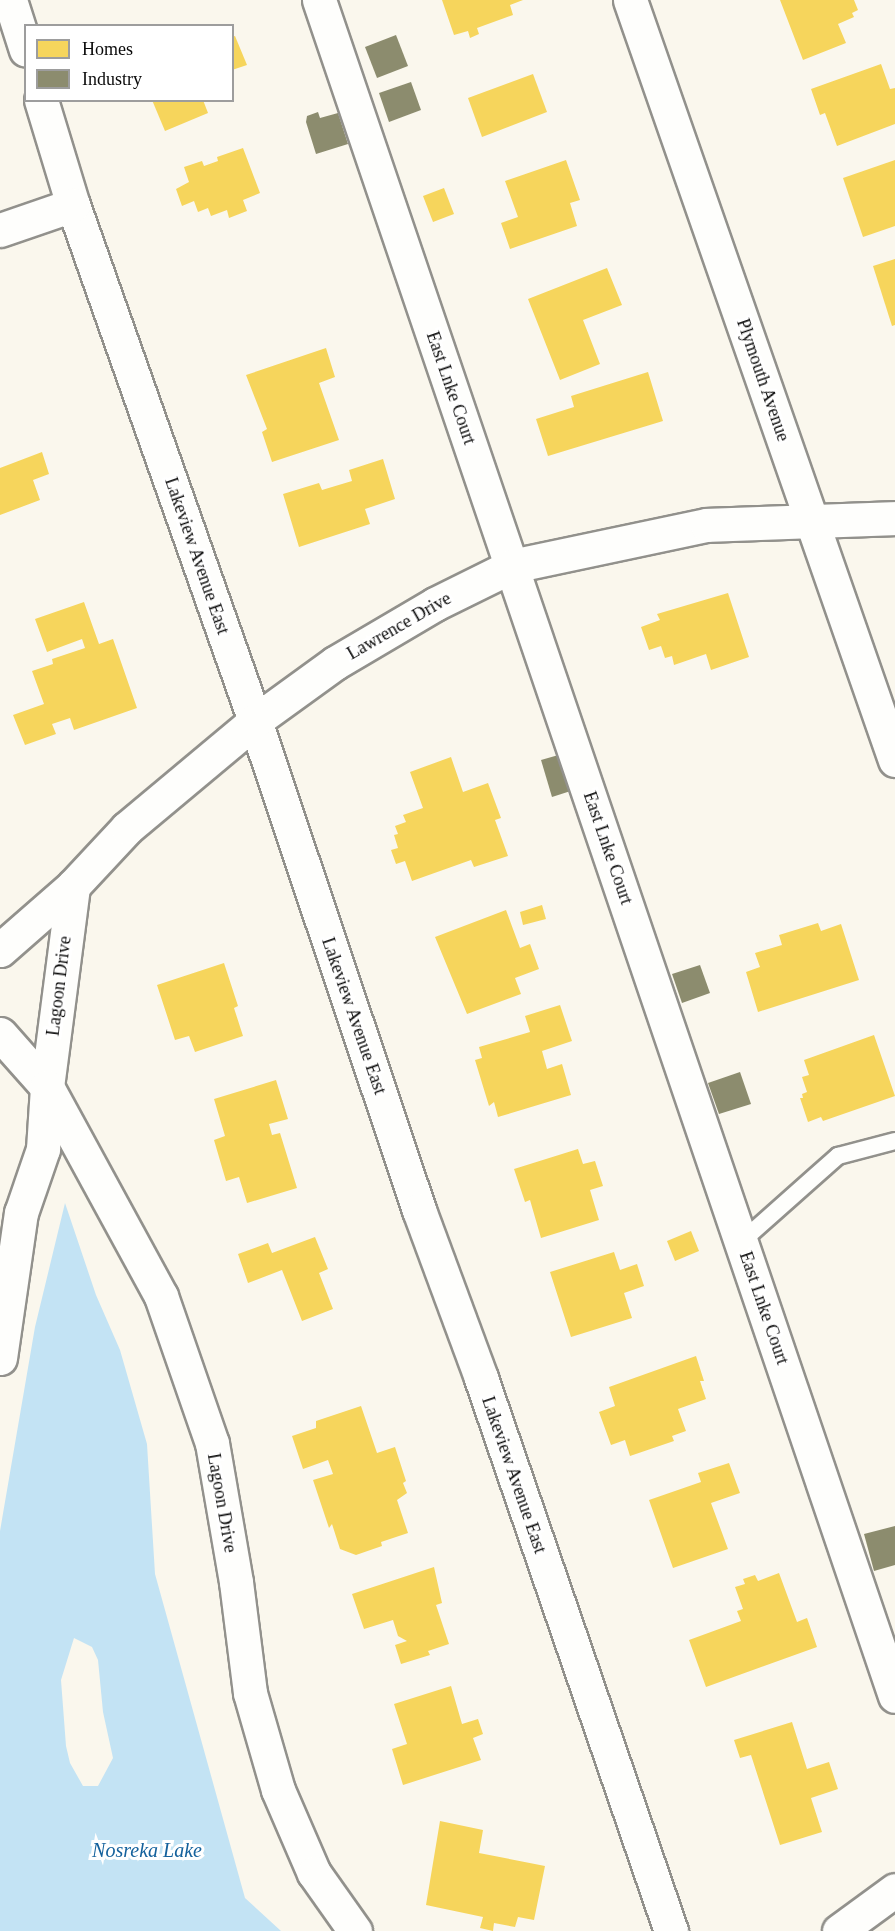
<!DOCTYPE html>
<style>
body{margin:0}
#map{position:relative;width:895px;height:1931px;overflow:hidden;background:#faf7ed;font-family:Georgia,serif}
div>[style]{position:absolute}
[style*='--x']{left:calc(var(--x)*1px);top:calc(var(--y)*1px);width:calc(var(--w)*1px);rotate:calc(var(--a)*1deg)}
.water>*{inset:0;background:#c3e3f4}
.homes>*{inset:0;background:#f6d55c}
.industry>*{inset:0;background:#8c8c6e}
.roads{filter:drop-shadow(2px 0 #92918c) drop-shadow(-2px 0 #92918c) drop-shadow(0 2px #92918c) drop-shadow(0 -2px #92918c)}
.service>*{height:16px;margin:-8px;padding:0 8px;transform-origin:8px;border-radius:8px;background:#fefefc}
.minor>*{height:33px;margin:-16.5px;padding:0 16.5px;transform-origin:16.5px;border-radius:16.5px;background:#fefefc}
span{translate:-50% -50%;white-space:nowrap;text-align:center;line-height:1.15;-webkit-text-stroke:6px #fff;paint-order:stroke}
.street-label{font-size:18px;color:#0a0a0a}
.water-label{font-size:20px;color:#14619c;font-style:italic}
.legend{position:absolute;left:24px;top:24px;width:210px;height:78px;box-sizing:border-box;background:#fff;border:2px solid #9d9d9d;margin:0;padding:8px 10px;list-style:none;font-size:18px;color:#0a0a0a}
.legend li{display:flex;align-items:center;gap:12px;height:30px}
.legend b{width:30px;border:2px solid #9d9d9d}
</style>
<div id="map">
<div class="water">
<div style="clip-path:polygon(evenodd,65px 1203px,96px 1295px,120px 1350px,147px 1444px,155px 1574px,245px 1898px,281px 1931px,0 1931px,0 1531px,35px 1327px,65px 1203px,74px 1638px,92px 1647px,98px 1660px,103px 1712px,113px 1758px,98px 1786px,83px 1786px,70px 1763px,66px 1746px,61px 1680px,74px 1638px)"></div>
</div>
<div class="homes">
<div style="clip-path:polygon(442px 0,523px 0,510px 5px,513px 15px,477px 28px,479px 34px,470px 38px,468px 31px,454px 35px)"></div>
<div style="clip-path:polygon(780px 0,854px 0,858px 10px,852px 13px,854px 17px,838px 24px,846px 43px,803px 60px)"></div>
<div style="clip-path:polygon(235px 36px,247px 65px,232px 70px,232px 37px)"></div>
<div style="clip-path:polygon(881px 64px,890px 89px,895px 88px,895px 124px,837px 146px,825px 113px,820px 115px,811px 89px)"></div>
<div style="clip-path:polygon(533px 74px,547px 112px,482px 137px,468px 98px)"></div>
<div style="clip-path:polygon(152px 100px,203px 100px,208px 113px,165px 131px)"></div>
<div style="clip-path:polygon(243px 148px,260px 193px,243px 200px,247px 211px,229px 218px,227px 210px,211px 216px,208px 208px,198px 212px,194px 201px,182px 206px,176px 189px,189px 182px,184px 167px,202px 161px,204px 166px,218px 161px,217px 157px)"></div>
<div style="clip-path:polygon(566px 160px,580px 200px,570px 203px,577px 226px,510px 249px,501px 223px,518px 217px,505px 181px)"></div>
<div style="clip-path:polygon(895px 160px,895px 226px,863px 237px,843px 178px)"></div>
<div style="clip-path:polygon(444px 188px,454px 214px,433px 222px,423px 196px)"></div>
<div style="clip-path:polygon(895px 259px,895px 325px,892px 326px,873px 266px)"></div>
<div style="clip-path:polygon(607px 268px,622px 305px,583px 320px,600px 364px,560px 380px,528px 299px)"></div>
<div style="clip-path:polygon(326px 348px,335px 377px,319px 383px,339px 440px,272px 462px,262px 432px,267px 429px,246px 375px)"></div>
<div style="clip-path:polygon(648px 372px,663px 421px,548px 456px,536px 419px,574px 407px,571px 396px)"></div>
<div style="clip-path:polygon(42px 452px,49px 474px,33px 480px,40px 500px,0 515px,0 468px)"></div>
<div style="clip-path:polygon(383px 459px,395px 499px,365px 509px,370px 524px,299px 547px,283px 494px,319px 483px,322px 490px,352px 481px,349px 470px)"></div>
<div style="clip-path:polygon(728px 593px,749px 657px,711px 670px,706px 654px,674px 665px,672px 656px,665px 658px,661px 646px,649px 650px,641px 627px,660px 620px,657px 614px)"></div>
<div style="clip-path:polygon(84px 602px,99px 644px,113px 639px,137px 708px,74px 730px,70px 718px,52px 724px,56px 734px,25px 745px,13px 715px,44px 704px,32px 671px,53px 664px,52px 659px,85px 648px,82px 639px,47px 652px,35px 619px)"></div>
<div style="clip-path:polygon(451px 757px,463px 792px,488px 783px,501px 818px,495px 820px,508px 856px,474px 867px,471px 860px,412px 881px,405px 861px,396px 864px,391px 850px,398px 848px,394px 835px,398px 834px,395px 826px,406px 822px,403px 815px,423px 808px,410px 772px)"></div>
<div style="clip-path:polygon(542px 905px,546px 919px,523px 925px,520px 912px)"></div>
<div style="clip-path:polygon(506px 910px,520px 948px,530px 944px,539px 969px,515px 978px,521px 994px,467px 1014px,435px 937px)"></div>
<div style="clip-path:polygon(818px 923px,821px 931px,841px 924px,859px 980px,758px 1012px,746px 972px,760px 967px,755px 953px,782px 945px,779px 935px)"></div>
<div style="clip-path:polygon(224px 963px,238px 1006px,234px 1008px,243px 1036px,195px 1052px,189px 1036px,175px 1040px,157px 985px)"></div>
<div style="clip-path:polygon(560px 1005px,572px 1041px,542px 1051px,547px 1069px,562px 1064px,571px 1095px,498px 1117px,494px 1102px,489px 1106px,475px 1060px,482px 1058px,479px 1047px,530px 1032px,525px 1016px)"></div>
<div style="clip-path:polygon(874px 1035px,895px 1096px,823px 1121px,821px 1117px,808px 1122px,800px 1098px,803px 1098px,802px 1094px,807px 1092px,802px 1077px,809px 1075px,804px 1060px)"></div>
<div style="clip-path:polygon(276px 1080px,288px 1119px,269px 1124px,272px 1135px,280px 1133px,297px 1188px,247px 1203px,239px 1177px,226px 1181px,214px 1140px,225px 1136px,214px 1099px)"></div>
<div style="clip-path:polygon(578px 1149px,583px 1164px,595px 1161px,603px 1186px,590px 1190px,599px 1220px,541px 1238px,530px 1200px,525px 1202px,514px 1169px)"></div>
<div style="clip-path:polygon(691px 1231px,699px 1251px,675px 1261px,667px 1241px)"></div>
<div style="clip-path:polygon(315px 1237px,328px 1269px,319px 1273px,333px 1309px,302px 1321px,282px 1270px,248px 1283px,238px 1254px,268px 1243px,272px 1253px)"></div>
<div style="clip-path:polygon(614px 1252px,620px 1270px,637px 1264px,644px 1286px,624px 1293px,632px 1318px,571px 1337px,550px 1272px)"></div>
<div style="clip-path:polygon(696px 1356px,704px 1381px,700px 1381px,706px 1399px,678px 1409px,686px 1431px,672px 1436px,674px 1441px,630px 1456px,625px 1440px,611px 1445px,599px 1412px,615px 1406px,609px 1387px)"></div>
<div style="clip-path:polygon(361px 1406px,377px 1453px,395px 1447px,406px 1481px,403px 1483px,407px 1493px,397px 1500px,408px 1533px,381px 1542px,382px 1546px,356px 1555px,340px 1549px,332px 1524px,329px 1528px,313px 1480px,333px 1474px,328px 1460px,303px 1469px,292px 1436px,316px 1428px,316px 1421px)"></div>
<div style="clip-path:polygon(729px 1463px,740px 1493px,711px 1503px,728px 1549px,673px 1568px,649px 1500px,701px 1482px,698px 1473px)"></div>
<div style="clip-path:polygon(434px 1567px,442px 1603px,436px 1605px,449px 1644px,428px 1651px,430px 1655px,401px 1664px,395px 1645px,407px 1641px,398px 1636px,393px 1620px,364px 1629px,352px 1594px)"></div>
<div style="clip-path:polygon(779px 1573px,797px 1622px,807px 1618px,817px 1647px,706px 1687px,689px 1640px,741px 1621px,737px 1611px,743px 1609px,735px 1587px,745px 1584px,743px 1579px,755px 1575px,758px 1581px)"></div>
<div style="clip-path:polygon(451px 1686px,462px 1724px,478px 1719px,483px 1734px,473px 1738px,481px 1760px,403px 1785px,392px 1749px,407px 1744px,394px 1704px)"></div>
<div style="clip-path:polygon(792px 1722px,807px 1769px,829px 1762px,838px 1789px,811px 1798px,822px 1832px,780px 1845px,751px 1755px,740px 1758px,734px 1740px)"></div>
<div style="clip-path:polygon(440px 1821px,483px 1830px,479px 1853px,545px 1866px,534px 1920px,518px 1917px,515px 1927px,494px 1923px,493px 1931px,480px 1928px,483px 1917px,426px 1905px)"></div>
</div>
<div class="industry">
<div style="clip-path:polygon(396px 35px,408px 66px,377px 78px,365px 47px)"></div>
<div style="clip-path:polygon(411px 82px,421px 110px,389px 122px,379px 93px)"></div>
<div style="clip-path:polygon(318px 112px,320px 118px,338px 113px,348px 144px,316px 154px,306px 122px,307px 116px)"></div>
<div style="clip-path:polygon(569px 752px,580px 788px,552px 797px,541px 760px)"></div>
<div style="clip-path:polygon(700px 965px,710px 993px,682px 1003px,672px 974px)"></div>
<div style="clip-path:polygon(740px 1072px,751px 1104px,719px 1114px,708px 1083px)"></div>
<div style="clip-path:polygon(895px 1526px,895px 1565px,874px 1571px,864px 1534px)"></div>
</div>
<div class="roads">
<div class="service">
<div style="--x:741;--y:1242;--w:130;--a:-41.6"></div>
<div style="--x:838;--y:1156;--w:59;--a:-14.7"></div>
</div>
<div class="minor">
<div style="--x:10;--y:0;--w:52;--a:72.3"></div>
<div style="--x:319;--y:0;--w:1791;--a:71.24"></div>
<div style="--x:630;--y:0;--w:805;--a:70.78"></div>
<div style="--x:41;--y:100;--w:110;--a:73.1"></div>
<div style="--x:73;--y:205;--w:547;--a:70.57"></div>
<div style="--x:255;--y:721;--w:516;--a:71.46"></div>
<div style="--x:419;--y:1210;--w:179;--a:69.7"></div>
<div style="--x:481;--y:1378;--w:585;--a:71.04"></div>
<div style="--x:0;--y:230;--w:77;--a:-18.9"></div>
<div style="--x:0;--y:950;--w:97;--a:-41.2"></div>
<div style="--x:73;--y:886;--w:79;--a:-47"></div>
<div style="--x:127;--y:828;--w:167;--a:-39.9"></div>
<div style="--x:255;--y:721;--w:99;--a:-35.9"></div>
<div style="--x:335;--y:663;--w:116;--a:-30.5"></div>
<div style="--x:435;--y:604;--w:86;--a:-26.3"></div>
<div style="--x:512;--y:566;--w:199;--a:-11.9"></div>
<div style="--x:707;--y:525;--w:188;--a:-2.1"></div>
<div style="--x:0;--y:1034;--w:71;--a:48.4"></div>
<div style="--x:47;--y:1087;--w:203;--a:-82.6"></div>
<div style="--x:47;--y:1087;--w:238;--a:61.4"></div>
<div style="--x:161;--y:1296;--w:156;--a:70.9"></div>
<div style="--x:212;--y:1443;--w:141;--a:80.2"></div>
<div style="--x:236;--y:1582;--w:112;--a:82.8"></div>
<div style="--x:250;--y:1693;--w:101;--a:73.9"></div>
<div style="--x:278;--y:1790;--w:90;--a:66.6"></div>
<div style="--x:314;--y:1873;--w:71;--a:54.7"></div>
<div style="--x:0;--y:1358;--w:147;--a:-81.8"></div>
<div style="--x:21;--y:1213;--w:68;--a:-71"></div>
<div style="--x:43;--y:1149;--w:62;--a:-86.3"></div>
<div style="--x:839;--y:1931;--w:69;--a:-36.2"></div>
</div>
</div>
<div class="street-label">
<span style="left:763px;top:380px;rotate:71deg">Plymouth Avenue</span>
<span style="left:451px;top:388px;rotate:71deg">East Lnke Court</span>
<span style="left:197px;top:556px;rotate:71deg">Lakeview Avenue East</span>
<span style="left:399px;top:626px;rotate:-30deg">Lawrence Drive</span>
<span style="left:608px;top:848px;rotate:71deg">East Lnke Court</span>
<span style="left:59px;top:986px;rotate:-83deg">Lagoon Drive</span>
<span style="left:354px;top:1016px;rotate:71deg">Lakeview Avenue East</span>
<span style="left:764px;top:1308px;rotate:71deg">East Lnke Court</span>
<span style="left:514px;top:1475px;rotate:71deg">Lakeview Avenue East</span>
<span style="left:222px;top:1503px;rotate:80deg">Lagoon Drive</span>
</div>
<div class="water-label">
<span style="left:147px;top:1850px">Nosreka Lake</span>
</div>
<ul class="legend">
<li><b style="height:16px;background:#f6d55c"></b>Homes</li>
<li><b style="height:16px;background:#8c8c6e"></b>Industry</li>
</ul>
</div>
